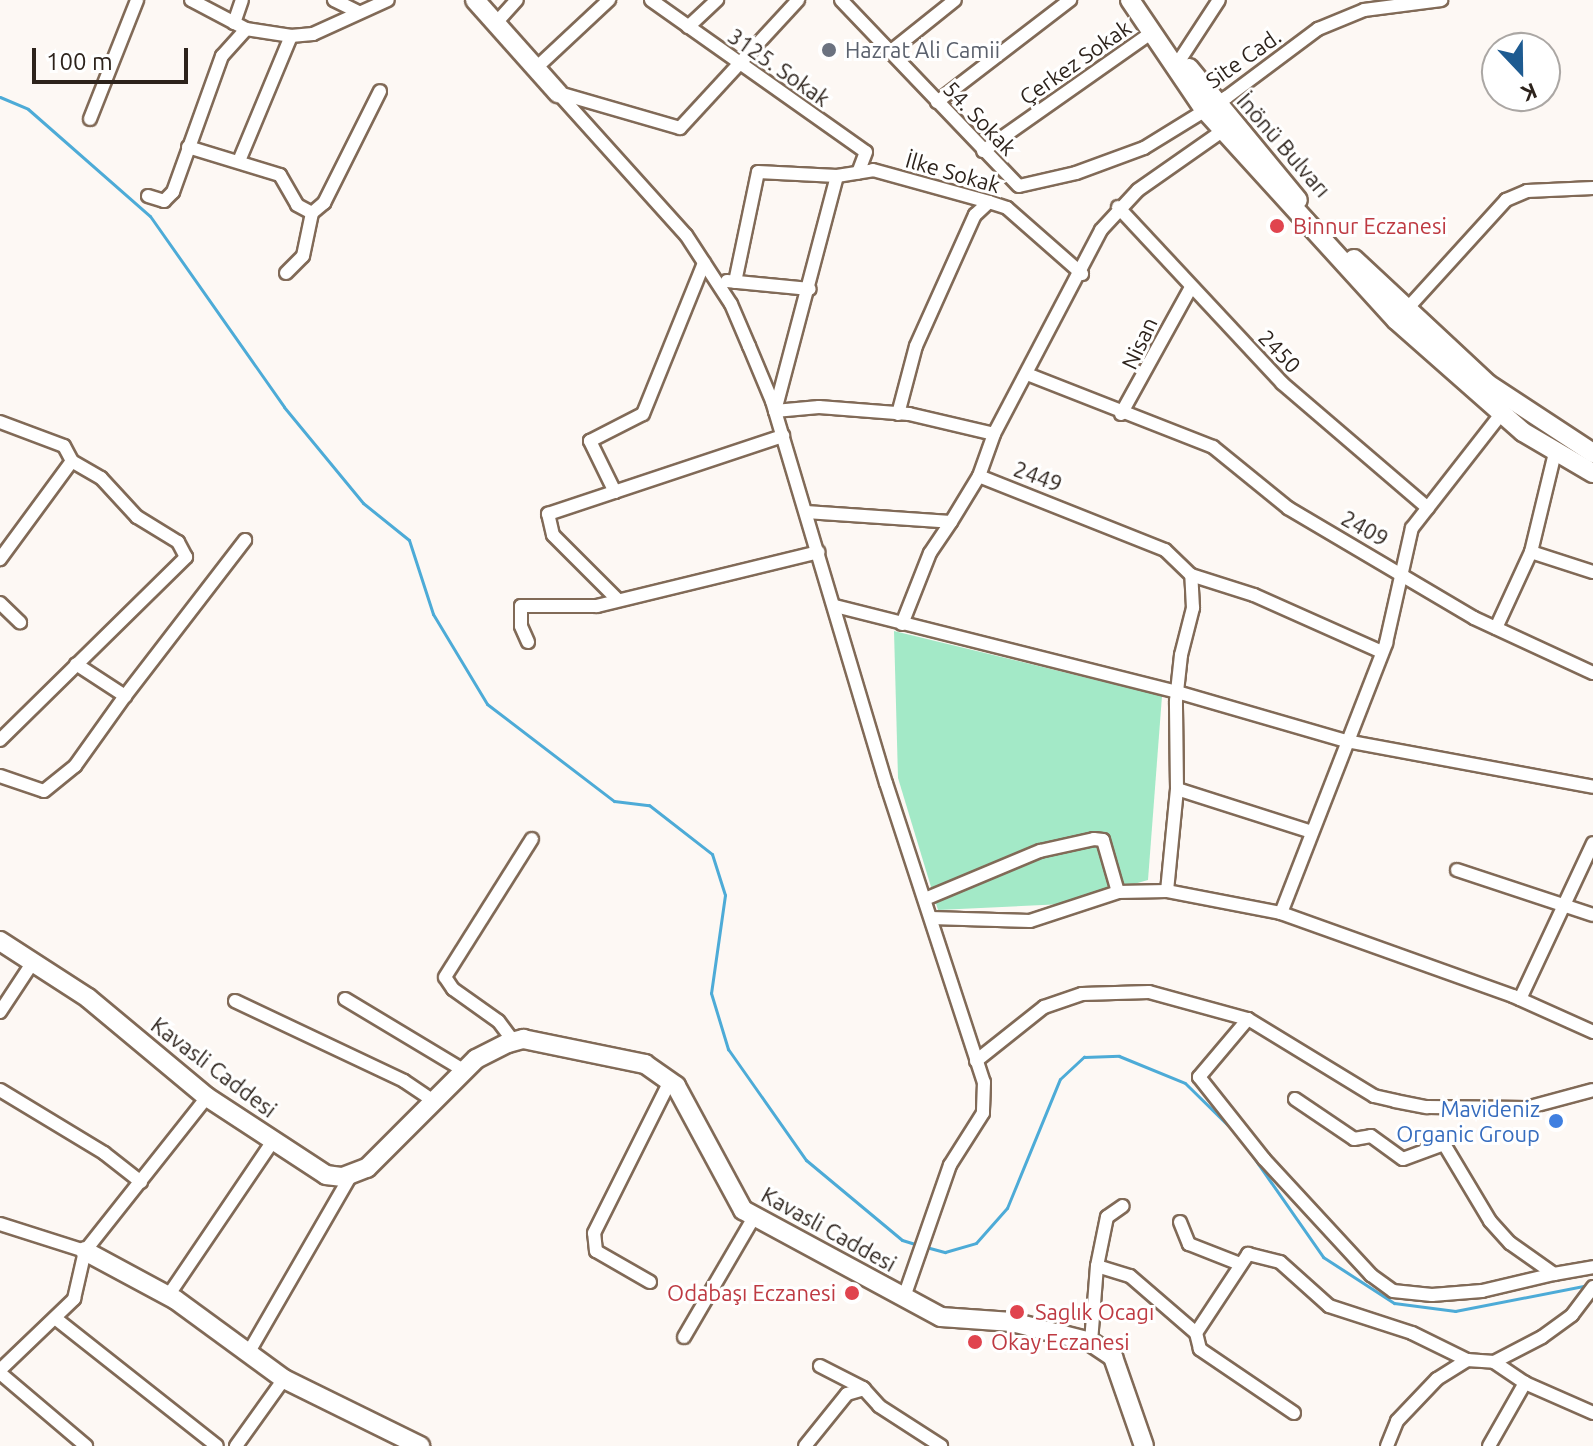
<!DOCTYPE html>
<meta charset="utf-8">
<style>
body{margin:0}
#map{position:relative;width:1593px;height:1446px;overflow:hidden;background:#fdf8f4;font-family:Ubuntu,sans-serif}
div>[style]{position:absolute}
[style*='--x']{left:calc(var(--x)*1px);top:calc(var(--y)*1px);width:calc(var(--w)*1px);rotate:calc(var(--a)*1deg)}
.green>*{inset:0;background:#a3e9c7}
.stream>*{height:3px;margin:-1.5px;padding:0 1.5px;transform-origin:1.5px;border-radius:1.5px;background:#4dabd7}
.roads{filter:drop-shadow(2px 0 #816a57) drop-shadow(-2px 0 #816a57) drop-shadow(0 2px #816a57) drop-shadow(0 -2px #816a57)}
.street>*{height:12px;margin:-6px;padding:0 6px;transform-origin:6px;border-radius:6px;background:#fff}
.secondary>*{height:18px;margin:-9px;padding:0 9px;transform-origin:9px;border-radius:9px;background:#fff}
.dots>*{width:22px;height:22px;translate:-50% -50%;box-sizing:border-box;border:4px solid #fff;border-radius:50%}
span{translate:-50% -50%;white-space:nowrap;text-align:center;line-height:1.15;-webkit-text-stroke:6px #fff;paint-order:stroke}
.worship-label{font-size:22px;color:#5b616d}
.left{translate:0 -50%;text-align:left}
.street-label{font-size:22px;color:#2d231c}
.health-label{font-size:22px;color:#be3a42}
.right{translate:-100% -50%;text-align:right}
.shop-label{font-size:22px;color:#366cbe}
.north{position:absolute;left:1481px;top:32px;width:80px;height:80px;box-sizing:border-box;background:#fff;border:2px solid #aba7a4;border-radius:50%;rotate:158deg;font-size:22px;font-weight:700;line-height:32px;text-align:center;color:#2d231c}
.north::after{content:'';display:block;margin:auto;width:28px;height:36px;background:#1e5b91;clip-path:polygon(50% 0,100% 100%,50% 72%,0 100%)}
.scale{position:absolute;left:32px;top:48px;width:156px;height:36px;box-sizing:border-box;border:4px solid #2d231c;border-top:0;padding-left:10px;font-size:24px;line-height:28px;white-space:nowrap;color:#2d231c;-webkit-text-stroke:6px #fff;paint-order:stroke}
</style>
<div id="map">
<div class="green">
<div style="clip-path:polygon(894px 631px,1162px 696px,1148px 880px,1064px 904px,938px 910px,898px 778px)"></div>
</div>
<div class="stream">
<div style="--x:0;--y:97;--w:30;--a:23"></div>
<div style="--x:28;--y:109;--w:162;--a:41.3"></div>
<div style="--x:150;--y:216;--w:233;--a:54.9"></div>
<div style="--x:284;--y:407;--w:124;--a:50.5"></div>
<div style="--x:363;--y:503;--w:59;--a:38.8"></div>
<div style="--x:409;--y:540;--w:78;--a:72"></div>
<div style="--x:433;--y:614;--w:105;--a:59"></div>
<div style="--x:487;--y:704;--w:160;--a:37.4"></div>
<div style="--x:614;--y:801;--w:35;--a:7"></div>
<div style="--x:649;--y:805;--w:80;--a:37.9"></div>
<div style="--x:712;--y:854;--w:43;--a:72.4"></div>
<div style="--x:725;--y:895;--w:99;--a:98.1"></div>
<div style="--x:711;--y:993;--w:59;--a:73.1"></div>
<div style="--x:728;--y:1049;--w:136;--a:54.9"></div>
<div style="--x:806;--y:1160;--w:125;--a:39.8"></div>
<div style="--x:902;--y:1240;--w:17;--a:17"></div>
<div style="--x:926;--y:1247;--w:20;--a:15"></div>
<div style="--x:945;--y:1252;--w:32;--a:-16"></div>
<div style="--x:976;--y:1243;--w:47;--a:-48.5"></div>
<div style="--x:1007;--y:1208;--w:139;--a:-67.7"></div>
<div style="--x:1060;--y:1079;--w:33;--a:-43"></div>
<div style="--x:1084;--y:1057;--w:35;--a:-2"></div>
<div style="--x:1119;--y:1056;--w:71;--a:22.2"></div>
<div style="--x:1185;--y:1083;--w:74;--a:44.5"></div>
<div style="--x:1238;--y:1135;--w:149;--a:55.1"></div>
<div style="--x:1323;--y:1257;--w:85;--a:32.9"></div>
<div style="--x:1394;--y:1303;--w:62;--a:7.5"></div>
<div style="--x:1455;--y:1311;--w:136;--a:-11"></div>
</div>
<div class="roads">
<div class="street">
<div style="--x:191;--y:0;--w:62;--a:27.8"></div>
<div style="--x:246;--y:29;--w:46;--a:8.8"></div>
<div style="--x:291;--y:36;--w:22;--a:-5"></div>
<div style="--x:313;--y:34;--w:82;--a:-24.4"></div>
<div style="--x:334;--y:0;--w:28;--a:26"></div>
<div style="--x:651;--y:0;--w:263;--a:35.3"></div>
<div style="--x:866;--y:152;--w:22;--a:111"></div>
<div style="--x:841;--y:0;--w:257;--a:46.3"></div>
<div style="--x:1019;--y:186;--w:58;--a:-12.8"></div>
<div style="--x:1076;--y:173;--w:72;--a:-20.2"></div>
<div style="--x:1144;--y:148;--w:97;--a:-31.6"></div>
<div style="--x:1227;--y:97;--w:114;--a:-36.8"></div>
<div style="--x:1318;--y:29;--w:50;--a:-22.4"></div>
<div style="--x:1364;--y:10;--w:78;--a:-7.4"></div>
<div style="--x:234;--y:23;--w:24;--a:-71"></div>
<div style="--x:496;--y:23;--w:31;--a:-48"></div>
<div style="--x:688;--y:27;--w:40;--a:-43"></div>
<div style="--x:890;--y:52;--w:83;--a:-38.7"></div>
<div style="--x:1181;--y:58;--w:69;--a:-56.8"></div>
<div style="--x:536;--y:68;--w:100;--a:-43"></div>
<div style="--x:558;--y:93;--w:191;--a:48"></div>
<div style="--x:686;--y:235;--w:82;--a:56.9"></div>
<div style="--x:731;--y:304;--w:46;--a:66.8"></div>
<div style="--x:749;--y:346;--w:60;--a:67.3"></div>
<div style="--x:772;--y:401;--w:399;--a:73.4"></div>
<div style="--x:886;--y:783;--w:315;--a:71.9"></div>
<div style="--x:984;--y:1082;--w:31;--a:92"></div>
<div style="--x:983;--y:1113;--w:62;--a:122.4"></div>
<div style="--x:950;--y:1165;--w:140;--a:109.2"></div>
<div style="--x:559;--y:93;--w:126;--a:16.1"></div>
<div style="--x:680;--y:128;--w:174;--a:-47.3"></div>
<div style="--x:937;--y:102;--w:168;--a:-37.5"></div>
<div style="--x:90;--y:119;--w:128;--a:-68.4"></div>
<div style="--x:188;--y:147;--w:96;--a:16.9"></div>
<div style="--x:280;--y:175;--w:34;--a:60"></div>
<div style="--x:297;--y:205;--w:17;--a:28"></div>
<div style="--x:312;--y:213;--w:44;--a:101.8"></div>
<div style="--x:303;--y:256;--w:24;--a:135"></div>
<div style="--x:983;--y:151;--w:205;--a:-35.1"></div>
<div style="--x:239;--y:161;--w:135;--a:-67.4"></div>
<div style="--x:837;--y:176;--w:243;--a:104.8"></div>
<div style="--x:775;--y:411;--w:44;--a:-5.2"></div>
<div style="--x:819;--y:407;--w:90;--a:4.4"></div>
<div style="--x:909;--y:414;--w:87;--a:13.2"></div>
<div style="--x:148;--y:196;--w:17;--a:17"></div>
<div style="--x:164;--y:201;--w:13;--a:-45"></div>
<div style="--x:173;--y:192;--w:145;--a:-70.2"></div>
<div style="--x:222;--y:56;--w:36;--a:-48"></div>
<div style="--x:1118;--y:207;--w:241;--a:47"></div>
<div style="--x:1282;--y:383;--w:192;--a:40.6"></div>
<div style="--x:312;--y:213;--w:16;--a:-40"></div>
<div style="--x:324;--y:203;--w:125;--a:-63.4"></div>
<div style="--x:727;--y:281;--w:83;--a:5.5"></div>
<div style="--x:735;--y:282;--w:112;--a:-78.2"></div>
<div style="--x:758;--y:172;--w:79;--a:2.9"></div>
<div style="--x:837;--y:176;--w:36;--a:-9"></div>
<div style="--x:873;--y:170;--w:120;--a:15.4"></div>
<div style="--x:989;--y:202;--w:19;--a:18"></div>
<div style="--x:1007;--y:208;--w:100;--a:41.3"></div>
<div style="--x:1406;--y:310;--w:149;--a:-47.7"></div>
<div style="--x:1506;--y:200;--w:23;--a:-23"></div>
<div style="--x:1527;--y:191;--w:66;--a:-2.6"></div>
<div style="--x:1027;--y:374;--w:200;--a:21.4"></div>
<div style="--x:1213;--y:447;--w:97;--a:39.1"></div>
<div style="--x:1288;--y:508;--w:216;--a:30.6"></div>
<div style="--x:1474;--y:618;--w:131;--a:24.8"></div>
<div style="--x:898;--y:414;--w:70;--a:-75.2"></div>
<div style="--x:916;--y:346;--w:144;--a:-65.8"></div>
<div style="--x:975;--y:215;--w:19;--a:-43"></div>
<div style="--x:1121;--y:414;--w:145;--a:-61.1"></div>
<div style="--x:0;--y:422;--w:68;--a:20.6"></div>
<div style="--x:64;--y:446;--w:17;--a:62"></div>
<div style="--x:72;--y:461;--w:122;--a:126.3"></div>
<div style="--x:615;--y:492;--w:57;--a:-116.1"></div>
<div style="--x:590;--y:441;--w:59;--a:-27"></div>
<div style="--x:643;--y:414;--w:163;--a:-68"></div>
<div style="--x:806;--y:512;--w:145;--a:3.9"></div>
<div style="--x:951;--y:522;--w:54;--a:-58.7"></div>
<div style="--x:1531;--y:552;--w:65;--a:17.9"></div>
<div style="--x:1191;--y:575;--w:66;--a:17.6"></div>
<div style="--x:1254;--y:595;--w:140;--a:24"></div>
<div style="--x:618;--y:600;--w:92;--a:-135"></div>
<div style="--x:553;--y:535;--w:22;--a:-103"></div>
<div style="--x:548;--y:514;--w:248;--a:-18.4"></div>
<div style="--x:0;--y:603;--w:28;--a:44"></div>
<div style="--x:835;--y:606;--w:353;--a:14.1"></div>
<div style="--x:1177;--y:692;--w:176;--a:16.2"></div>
<div style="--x:1346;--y:741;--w:251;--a:10.5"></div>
<div style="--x:902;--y:624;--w:76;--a:-68.5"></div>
<div style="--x:930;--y:553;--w:37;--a:-56"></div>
<div style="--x:1496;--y:628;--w:84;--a:-65.3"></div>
<div style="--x:1531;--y:552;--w:102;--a:-76.4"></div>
<div style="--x:528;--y:642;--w:17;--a:-114"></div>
<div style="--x:521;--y:626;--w:20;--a:-90"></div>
<div style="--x:521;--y:606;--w:76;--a:0"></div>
<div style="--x:597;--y:606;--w:228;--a:-13.7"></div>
<div style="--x:76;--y:664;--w:59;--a:33.1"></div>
<div style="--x:125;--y:696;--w:197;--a:-52.4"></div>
<div style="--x:0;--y:740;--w:261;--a:-44.5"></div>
<div style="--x:186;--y:557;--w:17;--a:-118"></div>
<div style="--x:178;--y:542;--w:48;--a:-148.6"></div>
<div style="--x:137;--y:517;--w:53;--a:-132.7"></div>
<div style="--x:101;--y:478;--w:34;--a:-150"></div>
<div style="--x:0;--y:776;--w:46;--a:18.8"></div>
<div style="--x:44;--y:791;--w:40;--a:-39"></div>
<div style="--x:75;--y:766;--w:86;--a:-54.5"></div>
<div style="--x:1177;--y:789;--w:139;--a:17.7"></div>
<div style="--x:1457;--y:870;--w:143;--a:18.3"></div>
<div style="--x:1167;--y:891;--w:102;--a:-84.4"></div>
<div style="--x:1177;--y:789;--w:88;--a:-90.7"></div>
<div style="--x:1176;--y:701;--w:46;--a:-83.8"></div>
<div style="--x:1181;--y:655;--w:49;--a:-75.7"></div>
<div style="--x:1193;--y:608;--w:33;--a:-93"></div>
<div style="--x:1191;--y:575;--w:36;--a:-136"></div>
<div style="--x:1165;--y:550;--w:200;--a:-158.3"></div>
<div style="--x:979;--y:476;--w:45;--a:-70.3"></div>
<div style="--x:994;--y:434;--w:230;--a:-62.3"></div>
<div style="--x:1101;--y:230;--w:54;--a:-47.2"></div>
<div style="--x:1138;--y:190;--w:110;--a:-35"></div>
<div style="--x:925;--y:899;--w:125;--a:-22.7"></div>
<div style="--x:1040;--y:851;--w:55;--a:-12.5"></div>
<div style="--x:1094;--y:839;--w:9;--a:6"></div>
<div style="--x:1103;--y:840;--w:54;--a:73.9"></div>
<div style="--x:1281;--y:913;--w:290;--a:-68.7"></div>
<div style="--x:1386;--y:643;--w:118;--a:-77.3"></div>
<div style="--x:1412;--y:528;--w:146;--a:-52"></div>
<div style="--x:931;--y:918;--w:99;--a:1.7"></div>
<div style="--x:1030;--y:921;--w:93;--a:-18.2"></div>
<div style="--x:1118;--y:892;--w:49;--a:-1.2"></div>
<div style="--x:1167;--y:891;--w:116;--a:10.9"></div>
<div style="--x:1281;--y:913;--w:246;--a:19.7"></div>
<div style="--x:1513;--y:996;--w:88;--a:24.2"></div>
<div style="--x:345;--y:999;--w:140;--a:31"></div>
<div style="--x:1520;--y:999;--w:172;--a:-64.9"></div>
<div style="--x:235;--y:1001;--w:187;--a:25.3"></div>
<div style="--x:404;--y:1081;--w:36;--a:34"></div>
<div style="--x:0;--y:1012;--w:60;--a:-56.6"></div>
<div style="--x:1248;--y:1019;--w:76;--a:130.2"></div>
<div style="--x:1199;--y:1077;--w:105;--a:51.6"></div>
<div style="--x:1264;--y:1159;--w:158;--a:47.3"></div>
<div style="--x:1371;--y:1275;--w:27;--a:36"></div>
<div style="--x:1393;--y:1291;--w:39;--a:6"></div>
<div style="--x:1432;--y:1295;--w:50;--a:-4.6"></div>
<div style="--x:1482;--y:1291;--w:74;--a:-13.3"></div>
<div style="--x:514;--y:1042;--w:26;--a:-127"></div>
<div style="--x:498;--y:1021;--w:55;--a:-144.6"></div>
<div style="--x:453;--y:989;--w:14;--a:-124"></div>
<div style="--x:445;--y:977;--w:163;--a:-57.8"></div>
<div style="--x:976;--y:1061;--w:87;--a:-38.5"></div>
<div style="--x:1044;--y:1007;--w:40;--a:-18.9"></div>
<div style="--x:1082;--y:994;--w:67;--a:-1.7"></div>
<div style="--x:1149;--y:992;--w:103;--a:15.3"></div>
<div style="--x:1248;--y:1019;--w:148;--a:31.4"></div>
<div style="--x:1374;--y:1096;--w:22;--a:13"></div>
<div style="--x:1395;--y:1101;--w:33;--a:11"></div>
<div style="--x:1427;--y:1107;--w:99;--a:0.6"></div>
<div style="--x:1526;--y:1108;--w:69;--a:-15"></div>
<div style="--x:0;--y:1090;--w:122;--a:31.2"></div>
<div style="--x:104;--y:1153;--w:47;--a:38.1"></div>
<div style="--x:1295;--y:1099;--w:71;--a:34.1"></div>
<div style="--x:1354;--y:1139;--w:17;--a:-10"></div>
<div style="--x:1371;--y:1136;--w:39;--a:36"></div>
<div style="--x:1403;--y:1159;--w:44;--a:-20.1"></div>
<div style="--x:1444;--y:1144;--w:90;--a:59.1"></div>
<div style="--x:1490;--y:1221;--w:30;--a:48"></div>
<div style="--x:1510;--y:1243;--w:54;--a:35.2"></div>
<div style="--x:1554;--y:1274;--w:40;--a:-10"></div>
<div style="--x:1180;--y:1222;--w:24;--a:68"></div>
<div style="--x:1189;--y:1244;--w:55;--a:21.4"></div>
<div style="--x:0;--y:1224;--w:89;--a:17.6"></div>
<div style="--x:1097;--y:1266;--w:50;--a:-78.5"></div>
<div style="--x:1107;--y:1217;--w:19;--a:-35"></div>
<div style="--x:650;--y:1282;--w:62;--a:-150.1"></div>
<div style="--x:596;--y:1251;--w:18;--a:-96"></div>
<div style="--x:594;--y:1233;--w:170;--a:-63.4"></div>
<div style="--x:168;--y:1296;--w:187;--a:-55.9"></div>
<div style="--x:55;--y:1318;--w:206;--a:38.3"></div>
<div style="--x:684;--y:1337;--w:139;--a:-59.7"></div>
<div style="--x:1091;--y:1342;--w:76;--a:-85.5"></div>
<div style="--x:1097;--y:1266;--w:34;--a:17"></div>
<div style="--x:1130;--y:1276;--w:87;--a:40.8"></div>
<div style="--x:250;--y:1350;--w:202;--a:-60"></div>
<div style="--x:1494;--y:1362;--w:37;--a:34"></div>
<div style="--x:1525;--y:1383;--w:74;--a:23.8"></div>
<div style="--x:820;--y:1366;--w:48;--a:27.1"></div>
<div style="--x:863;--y:1388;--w:24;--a:48"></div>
<div style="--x:879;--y:1406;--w:74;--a:32.8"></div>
<div style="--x:0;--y:1370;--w:103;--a:-43.8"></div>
<div style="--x:74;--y:1299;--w:49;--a:-77.1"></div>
<div style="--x:85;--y:1251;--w:196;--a:-51.6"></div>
<div style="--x:0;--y:1373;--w:113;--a:40.3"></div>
<div style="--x:1294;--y:1413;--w:114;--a:-145.8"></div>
<div style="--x:1200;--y:1349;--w:16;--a:-104"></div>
<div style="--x:1196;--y:1333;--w:95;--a:-56.6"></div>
<div style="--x:1248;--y:1254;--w:33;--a:14"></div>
<div style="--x:1280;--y:1262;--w:66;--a:41.9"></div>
<div style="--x:1329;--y:1306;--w:87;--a:18"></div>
<div style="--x:1412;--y:1333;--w:61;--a:26.1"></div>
<div style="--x:236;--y:1446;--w:82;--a:-54.4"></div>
<div style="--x:805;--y:1446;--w:67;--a:-51.1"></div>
<div style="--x:847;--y:1394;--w:18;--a:-16"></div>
<div style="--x:1387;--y:1446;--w:27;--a:-68"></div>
<div style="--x:1397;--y:1421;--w:58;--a:-46.4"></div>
<div style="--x:1437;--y:1379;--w:36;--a:-32"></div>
<div style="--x:1467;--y:1360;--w:27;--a:4"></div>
<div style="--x:1494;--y:1362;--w:54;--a:-27.5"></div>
<div style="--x:1542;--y:1337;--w:37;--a:-36"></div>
<div style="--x:1572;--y:1315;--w:35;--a:-53"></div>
<div style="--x:1489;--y:1446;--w:73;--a:-60.3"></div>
</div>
<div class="secondary">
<div style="--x:475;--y:0;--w:125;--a:48.3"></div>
<div style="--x:1130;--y:0;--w:130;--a:55.9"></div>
<div style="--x:1203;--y:108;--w:287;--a:47.7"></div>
<div style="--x:1396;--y:320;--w:169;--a:41.4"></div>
<div style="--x:1523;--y:432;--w:81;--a:30.4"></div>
<div style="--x:1189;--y:68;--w:171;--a:50.5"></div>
<div style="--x:1354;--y:259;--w:183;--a:43"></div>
<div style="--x:1488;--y:384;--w:126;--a:33.3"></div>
<div style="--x:0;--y:941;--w:105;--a:32.9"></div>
<div style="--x:88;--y:998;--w:155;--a:39.8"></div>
<div style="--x:207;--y:1097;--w:142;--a:33.2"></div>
<div style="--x:326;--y:1175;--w:17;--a:7"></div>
<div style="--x:343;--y:1177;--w:26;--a:-21"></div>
<div style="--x:367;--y:1168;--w:154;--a:-45"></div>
<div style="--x:476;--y:1059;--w:36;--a:-27"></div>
<div style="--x:508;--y:1043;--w:16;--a:-15"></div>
<div style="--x:523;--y:1039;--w:125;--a:11.6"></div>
<div style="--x:645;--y:1064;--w:38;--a:35"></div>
<div style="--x:676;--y:1086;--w:141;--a:61.6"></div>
<div style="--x:743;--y:1210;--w:225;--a:28.4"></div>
<div style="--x:941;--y:1317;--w:71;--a:4"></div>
<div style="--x:1012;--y:1322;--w:81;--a:14.2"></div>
<div style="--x:1091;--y:1342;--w:27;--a:34"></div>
<div style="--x:1113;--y:1357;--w:94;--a:70.8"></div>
<div style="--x:85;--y:1251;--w:103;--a:28.3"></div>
<div style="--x:176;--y:1300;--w:134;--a:36.2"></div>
<div style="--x:284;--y:1379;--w:152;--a:26.2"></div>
</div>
</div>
<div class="dots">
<div style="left:829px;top:50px;background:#6b7280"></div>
<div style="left:1277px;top:226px;background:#e0444e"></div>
<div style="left:1556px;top:1121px;background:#3f7fe0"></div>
<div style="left:852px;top:1293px;background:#e0444e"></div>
<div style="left:1017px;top:1312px;background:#e0444e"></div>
<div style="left:975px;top:1342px;background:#e0444e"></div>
</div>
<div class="worship-label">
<span class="left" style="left:845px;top:50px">Hazrat Ali Camii</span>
</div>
<div class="street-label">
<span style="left:1243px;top:58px;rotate:-35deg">Site Cad.</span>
<span style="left:1075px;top:62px;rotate:-35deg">Çerkez Sokak</span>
<span style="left:779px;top:67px;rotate:35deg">3125. Sokak</span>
<span style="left:980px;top:118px;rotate:46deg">54. Sokak</span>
<span style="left:1284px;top:145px;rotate:49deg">İnönü Bulvarı</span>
<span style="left:953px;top:172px;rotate:16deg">İlke Sokak</span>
<span style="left:1139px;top:343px;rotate:-65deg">Nisan</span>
<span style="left:1280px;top:351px;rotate:46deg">2450</span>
<span style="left:1038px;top:476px;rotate:20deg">2449</span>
<span style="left:1365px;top:528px;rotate:29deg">2409</span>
<span style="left:214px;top:1067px;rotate:37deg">Kavasli Caddesi</span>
<span style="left:829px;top:1229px;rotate:29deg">Kavasli Caddesi</span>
</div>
<div class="health-label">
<span class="left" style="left:1293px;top:226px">Binnur Eczanesi</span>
<span class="right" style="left:836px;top:1293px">Odabaşı Eczanesi</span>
<span class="left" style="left:1035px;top:1312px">Saglık Ocagı</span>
<span class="left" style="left:991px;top:1342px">Okay Eczanesi</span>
</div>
<div class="shop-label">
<span class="right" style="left:1540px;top:1121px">Mavideniz<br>Organic Group</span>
</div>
<div class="north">K</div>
<div class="scale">100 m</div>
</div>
